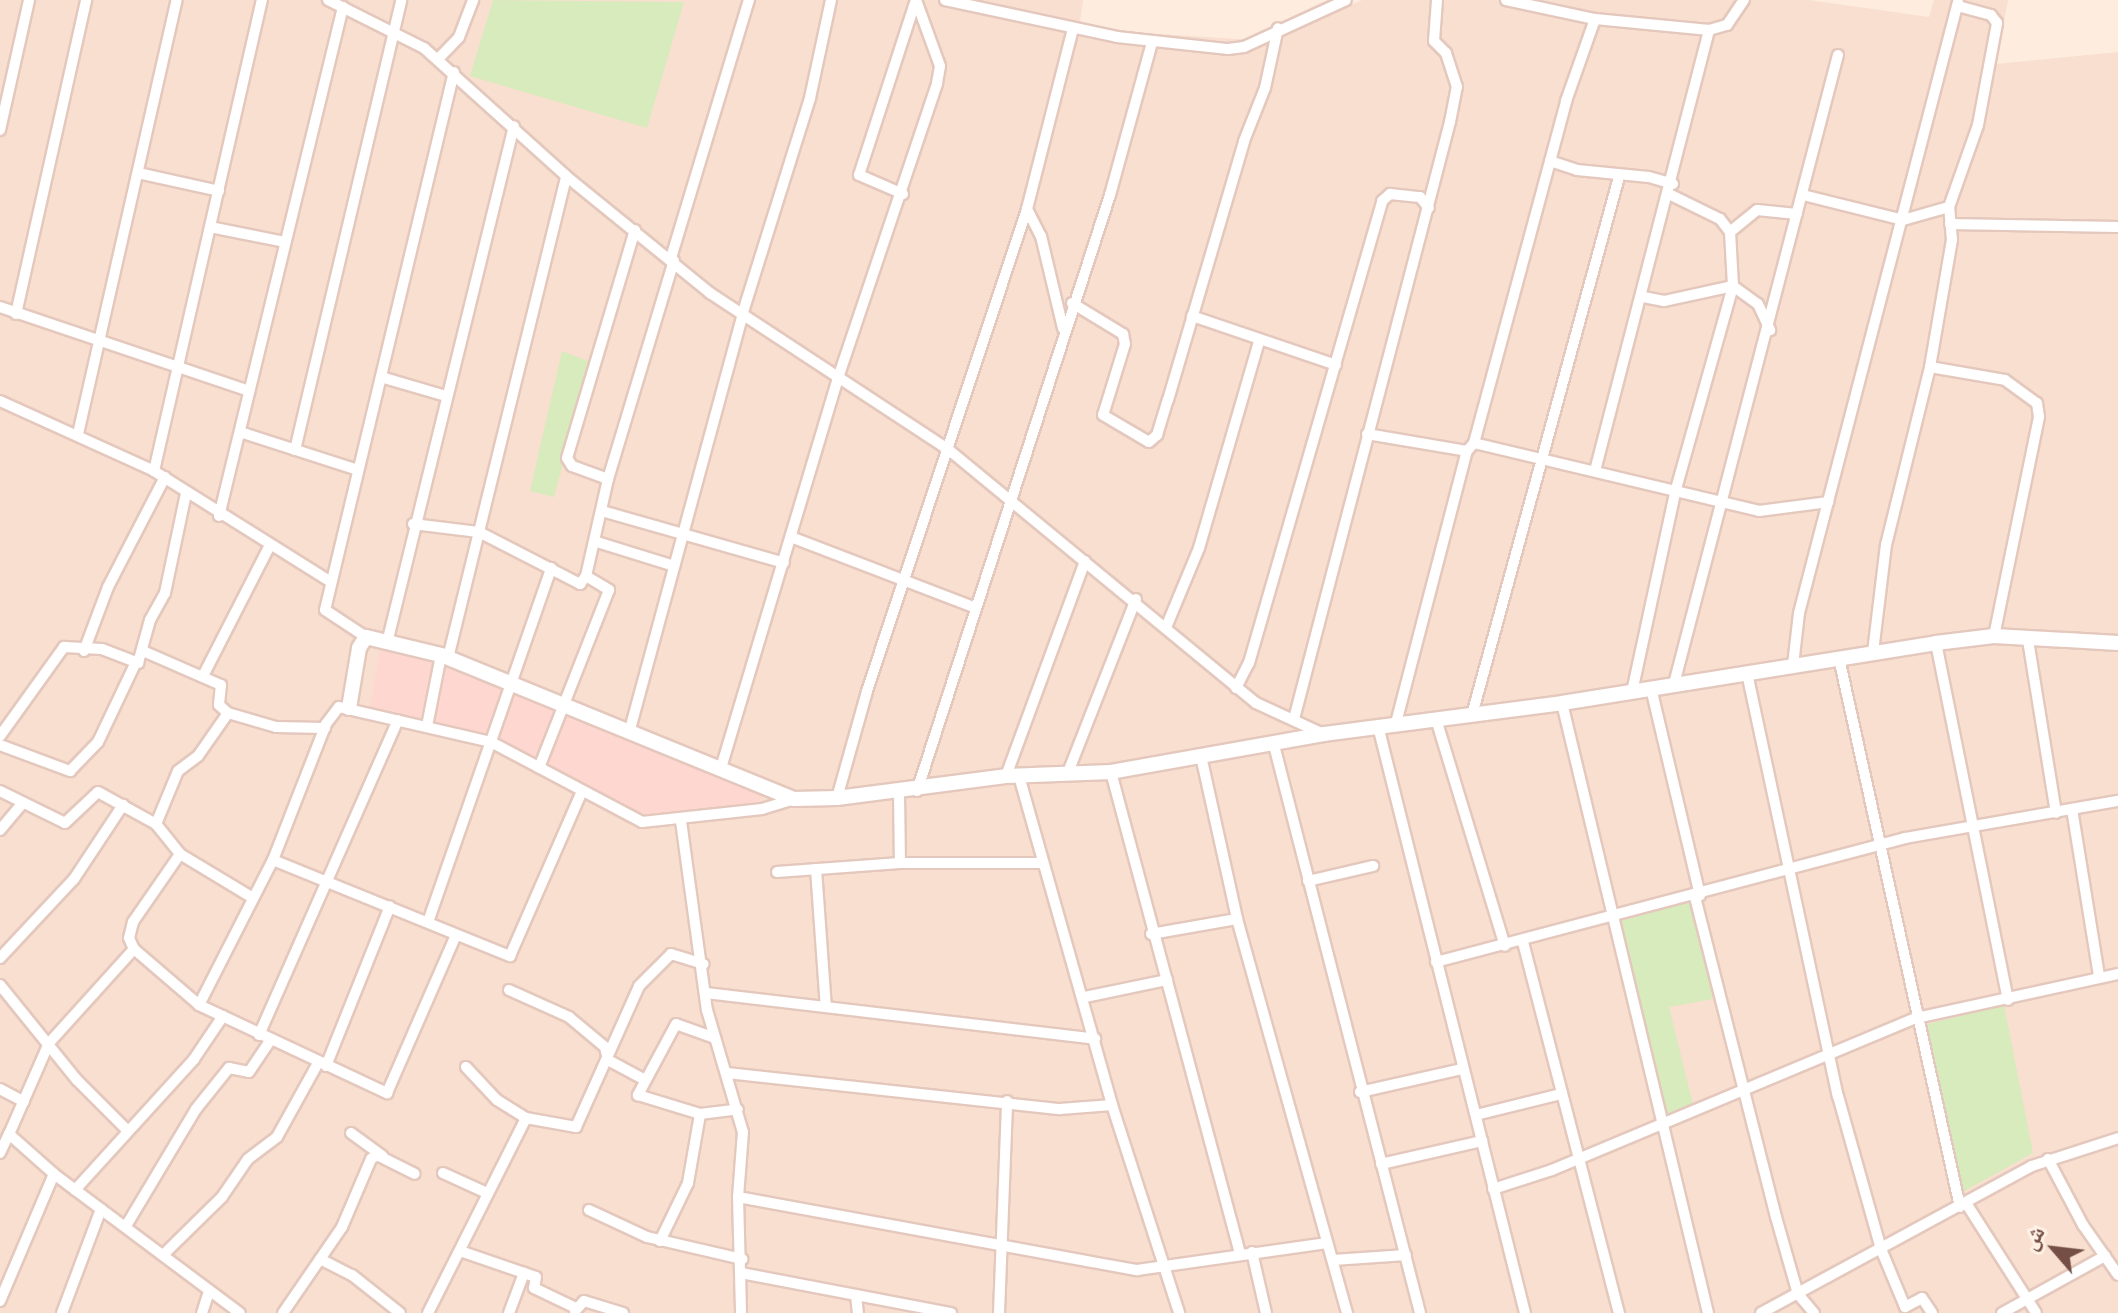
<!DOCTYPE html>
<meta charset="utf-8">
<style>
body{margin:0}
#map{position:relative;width:2118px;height:1313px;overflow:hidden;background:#feecde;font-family:Quicksand,"Noto Naskh Arabic",sans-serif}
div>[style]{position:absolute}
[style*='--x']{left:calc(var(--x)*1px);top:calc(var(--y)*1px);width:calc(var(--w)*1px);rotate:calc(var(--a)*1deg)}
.residential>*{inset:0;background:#f8dfcf}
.commercial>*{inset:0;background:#ffd7d1}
.green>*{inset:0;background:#d7ebbc}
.roads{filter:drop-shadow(2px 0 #e4c8bd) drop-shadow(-2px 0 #e4c8bd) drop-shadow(0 2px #e4c8bd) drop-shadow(0 -2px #e4c8bd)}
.minor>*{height:10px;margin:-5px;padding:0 5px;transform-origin:5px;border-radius:5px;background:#fff}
.tertiary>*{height:14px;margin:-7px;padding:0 7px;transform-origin:7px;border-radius:7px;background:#fff}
span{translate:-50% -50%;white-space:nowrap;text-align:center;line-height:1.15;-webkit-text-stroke:8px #fff1e6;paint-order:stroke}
.north{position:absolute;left:2014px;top:1209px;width:80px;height:80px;-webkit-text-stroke:6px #fff1e6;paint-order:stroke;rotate:298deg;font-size:22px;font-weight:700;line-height:32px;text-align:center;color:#754e45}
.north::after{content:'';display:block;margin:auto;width:28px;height:36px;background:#754e45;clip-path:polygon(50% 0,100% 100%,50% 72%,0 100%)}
</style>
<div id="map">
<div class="residential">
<div style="clip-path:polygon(0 0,1083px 0,1079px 29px,1270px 41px,1362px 0,1809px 0,1929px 17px,1934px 0,2008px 0,1996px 64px,2118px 52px,2118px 1313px,0 1313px)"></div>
</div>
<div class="commercial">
<div style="clip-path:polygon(381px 644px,444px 657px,763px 787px,759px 806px,642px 820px,492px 741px,369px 712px)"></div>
</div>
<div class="green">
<div style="clip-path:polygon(493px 0,684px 2px,647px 128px,470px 76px)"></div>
<div style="clip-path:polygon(562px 351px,590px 362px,554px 497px,530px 491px)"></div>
<div style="clip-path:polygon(1691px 901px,1713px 999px,1669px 1007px,1693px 1105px,1665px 1115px,1616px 922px)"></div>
<div style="clip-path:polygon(2004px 1005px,2033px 1153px,1961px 1193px,1924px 1025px)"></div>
</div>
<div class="roads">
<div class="minor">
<div style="--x:328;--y:0;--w:107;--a:26.6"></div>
<div style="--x:424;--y:48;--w:191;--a:42"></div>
<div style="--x:566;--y:176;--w:186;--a:39.1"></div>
<div style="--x:710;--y:293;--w:286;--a:33.3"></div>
<div style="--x:949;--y:450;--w:398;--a:39.5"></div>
<div style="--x:1256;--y:703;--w:74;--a:24.8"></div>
<div style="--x:945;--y:0;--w:176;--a:12.1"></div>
<div style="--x:1117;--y:37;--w:112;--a:6.2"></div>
<div style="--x:1228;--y:49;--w:16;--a:-7"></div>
<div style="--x:1244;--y:47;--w:112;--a:-24.7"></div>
<div style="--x:1506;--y:0;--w:91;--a:12.1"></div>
<div style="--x:1595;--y:19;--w:115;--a:5.5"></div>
<div style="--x:1709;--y:30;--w:19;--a:-16"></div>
<div style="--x:1727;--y:25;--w:30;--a:-56"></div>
<div style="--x:438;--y:59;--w:30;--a:-46"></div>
<div style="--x:459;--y:37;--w:40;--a:-69"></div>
<div style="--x:0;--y:130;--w:133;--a:-77.4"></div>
<div style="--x:1550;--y:161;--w:28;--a:18"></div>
<div style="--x:1577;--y:170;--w:72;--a:5.6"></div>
<div style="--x:1649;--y:177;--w:25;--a:16"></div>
<div style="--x:138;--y:173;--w:83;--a:12.5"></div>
<div style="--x:903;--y:194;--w:48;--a:-156.6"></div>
<div style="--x:859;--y:175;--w:184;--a:-72"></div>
<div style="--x:1671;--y:195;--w:55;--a:26.1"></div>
<div style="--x:1720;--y:219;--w:16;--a:52"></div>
<div style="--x:1730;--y:232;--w:54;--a:86.8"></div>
<div style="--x:1733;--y:286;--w:31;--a:36"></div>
<div style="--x:1758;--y:304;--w:29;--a:65"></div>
<div style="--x:1803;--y:195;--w:103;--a:14"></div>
<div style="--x:1903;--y:220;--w:48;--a:-15.8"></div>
<div style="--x:1027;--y:209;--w:30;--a:63"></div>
<div style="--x:1041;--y:236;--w:95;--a:76.6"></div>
<div style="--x:1950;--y:224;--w:168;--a:1"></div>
<div style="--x:210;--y:227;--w:76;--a:11.3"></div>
<div style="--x:1730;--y:232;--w:35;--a:-39"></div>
<div style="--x:1757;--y:210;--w:40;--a:5.7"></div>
<div style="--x:671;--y:258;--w:270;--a:-73.2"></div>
<div style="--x:1072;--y:303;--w:60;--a:31.3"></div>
<div style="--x:1123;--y:334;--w:10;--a:79"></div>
<div style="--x:1125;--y:344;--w:74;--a:107.2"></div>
<div style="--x:1103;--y:415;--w:53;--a:30.4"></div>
<div style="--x:1149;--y:442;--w:11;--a:-41"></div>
<div style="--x:1157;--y:435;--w:37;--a:-73"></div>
<div style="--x:1168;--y:400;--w:270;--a:-73.6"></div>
<div style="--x:1244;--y:141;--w:57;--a:-68.4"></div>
<div style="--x:1265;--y:88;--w:61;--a:-77.8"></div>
<div style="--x:0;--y:307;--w:263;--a:18.6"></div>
<div style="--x:16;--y:314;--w:322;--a:-77.4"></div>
<div style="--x:1192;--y:316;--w:152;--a:18.8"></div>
<div style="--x:1930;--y:367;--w:76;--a:9.8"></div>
<div style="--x:2005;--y:380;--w:39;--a:36"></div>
<div style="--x:2037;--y:403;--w:14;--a:82"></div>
<div style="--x:2039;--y:417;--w:224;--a:101.6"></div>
<div style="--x:381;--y:377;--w:68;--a:16.3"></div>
<div style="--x:0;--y:401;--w:169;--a:24.4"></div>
<div style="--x:154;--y:471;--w:209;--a:32.1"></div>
<div style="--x:240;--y:432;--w:124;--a:17.9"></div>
<div style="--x:78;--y:434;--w:445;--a:-77.2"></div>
<div style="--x:1367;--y:434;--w:101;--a:9.6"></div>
<div style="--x:1474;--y:443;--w:293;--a:13.4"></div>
<div style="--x:1759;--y:511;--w:70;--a:-7.4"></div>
<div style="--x:295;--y:450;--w:462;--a:-76.7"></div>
<div style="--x:154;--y:471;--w:483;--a:-77.1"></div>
<div style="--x:1595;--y:471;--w:455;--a:-75.5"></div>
<div style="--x:608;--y:479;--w:38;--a:-160"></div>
<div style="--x:572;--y:466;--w:9;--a:-122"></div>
<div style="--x:567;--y:458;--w:238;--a:-73.4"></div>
<div style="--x:602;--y:511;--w:189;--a:15.9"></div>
<div style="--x:219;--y:516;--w:524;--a:-76.31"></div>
<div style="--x:413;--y:524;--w:66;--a:6.9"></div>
<div style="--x:479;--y:532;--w:114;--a:27.2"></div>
<div style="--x:580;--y:584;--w:10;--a:-53"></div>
<div style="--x:586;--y:576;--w:27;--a:31"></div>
<div style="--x:609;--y:590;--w:191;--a:111.5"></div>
<div style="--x:791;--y:537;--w:195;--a:21"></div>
<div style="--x:597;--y:542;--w:81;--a:17.3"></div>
<div style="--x:586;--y:576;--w:99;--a:-77.2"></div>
<div style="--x:608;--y:479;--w:228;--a:-73.2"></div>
<div style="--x:1167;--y:625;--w:83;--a:-67.4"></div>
<div style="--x:1199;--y:548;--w:215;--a:-73.8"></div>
<div style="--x:366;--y:637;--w:49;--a:-146.6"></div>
<div style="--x:325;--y:610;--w:553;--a:-76.52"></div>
<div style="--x:2028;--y:640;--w:175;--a:80.8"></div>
<div style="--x:387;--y:643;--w:532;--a:-76.2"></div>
<div style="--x:1936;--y:643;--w:364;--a:78.6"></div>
<div style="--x:84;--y:651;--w:68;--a:-69.4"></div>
<div style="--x:108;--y:587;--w:124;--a:-62.6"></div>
<div style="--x:143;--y:651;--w:85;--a:23.6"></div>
<div style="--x:221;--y:685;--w:20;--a:96"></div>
<div style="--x:219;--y:705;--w:12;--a:42"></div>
<div style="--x:228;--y:713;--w:50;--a:16.3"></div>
<div style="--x:276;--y:727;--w:49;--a:1.2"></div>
<div style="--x:1873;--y:652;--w:108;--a:-83.1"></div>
<div style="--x:1886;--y:545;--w:183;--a:-76.1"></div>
<div style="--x:1930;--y:367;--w:129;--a:-80.2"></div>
<div style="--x:1952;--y:240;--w:33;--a:-95"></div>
<div style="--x:1949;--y:207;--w:87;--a:-70.5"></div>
<div style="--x:1978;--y:125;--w:104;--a:-79.4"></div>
<div style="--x:1997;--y:23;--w:10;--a:-127"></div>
<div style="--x:1991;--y:15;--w:35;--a:-165"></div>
<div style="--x:448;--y:658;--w:496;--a:-76.2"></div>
<div style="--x:1839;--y:658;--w:562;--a:77.57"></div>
<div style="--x:1793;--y:665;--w:52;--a:-83.4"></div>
<div style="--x:1799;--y:613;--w:631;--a:-75.41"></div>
<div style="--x:1747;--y:673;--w:433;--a:77.9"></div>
<div style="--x:1838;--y:1096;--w:159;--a:74.3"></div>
<div style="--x:1881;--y:1249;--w:63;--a:67.5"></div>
<div style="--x:1905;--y:1307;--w:19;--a:-28"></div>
<div style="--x:1922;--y:1298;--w:18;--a:56"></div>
<div style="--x:203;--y:676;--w:147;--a:-62.9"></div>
<div style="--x:1674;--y:684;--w:650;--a:-75.39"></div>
<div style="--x:1236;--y:688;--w:28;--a:-63"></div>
<div style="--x:1249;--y:663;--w:481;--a:-73.9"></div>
<div style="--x:1382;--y:201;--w:11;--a:-41"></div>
<div style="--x:1390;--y:194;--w:30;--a:6"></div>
<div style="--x:1420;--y:197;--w:14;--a:51"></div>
<div style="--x:1651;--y:688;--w:213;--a:76.7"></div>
<div style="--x:1632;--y:692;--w:208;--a:-77.8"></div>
<div style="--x:1676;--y:489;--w:211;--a:-74.3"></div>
<div style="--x:1733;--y:286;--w:71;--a:167.7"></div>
<div style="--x:1664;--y:301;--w:21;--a:-169"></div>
<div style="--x:1562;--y:703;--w:627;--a:76.54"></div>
<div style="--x:1472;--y:715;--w:558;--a:-74.72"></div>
<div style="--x:1294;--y:719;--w:617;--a:-75.36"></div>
<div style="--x:1450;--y:122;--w:36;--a:-79"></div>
<div style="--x:1457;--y:87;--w:36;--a:-108"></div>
<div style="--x:1446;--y:53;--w:17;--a:-135"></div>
<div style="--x:1434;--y:41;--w:41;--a:-85.8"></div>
<div style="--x:1436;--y:719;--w:237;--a:73.1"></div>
<div style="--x:1396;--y:723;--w:281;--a:-75.4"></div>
<div style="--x:1467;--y:451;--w:11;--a:-49"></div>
<div style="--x:1474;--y:443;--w:354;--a:-74.9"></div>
<div style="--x:1566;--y:101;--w:87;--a:-70.5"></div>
<div style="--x:427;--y:726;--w:72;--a:-78.8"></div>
<div style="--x:1378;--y:726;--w:605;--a:75.94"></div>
<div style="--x:629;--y:733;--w:436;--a:-74.8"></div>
<div style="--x:743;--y:312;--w:224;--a:-72.6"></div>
<div style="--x:810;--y:98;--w:100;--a:-77.9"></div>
<div style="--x:0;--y:736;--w:110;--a:-54.3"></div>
<div style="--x:64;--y:647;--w:38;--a:3"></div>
<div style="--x:102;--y:649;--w:39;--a:21"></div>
<div style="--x:138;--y:663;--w:45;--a:-74.4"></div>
<div style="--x:150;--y:620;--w:31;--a:-61"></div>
<div style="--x:165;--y:593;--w:102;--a:-78.1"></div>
<div style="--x:0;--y:745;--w:75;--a:20.4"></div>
<div style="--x:70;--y:771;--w:40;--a:-46"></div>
<div style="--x:98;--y:742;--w:86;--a:-64.6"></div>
<div style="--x:1274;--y:745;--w:586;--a:75.58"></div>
<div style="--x:1201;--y:756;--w:167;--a:77.5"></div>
<div style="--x:1237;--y:919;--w:409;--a:74.4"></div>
<div style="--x:721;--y:768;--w:410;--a:-73.3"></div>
<div style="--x:839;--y:375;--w:308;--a:-71.4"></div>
<div style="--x:937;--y:83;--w:17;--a:-80"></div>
<div style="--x:940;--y:66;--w:70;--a:-110"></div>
<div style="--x:1111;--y:772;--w:496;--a:75"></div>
<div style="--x:1067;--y:775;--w:189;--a:-68.6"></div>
<div style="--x:1006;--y:776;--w:229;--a:-69.8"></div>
<div style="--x:1019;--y:776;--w:342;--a:74.2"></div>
<div style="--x:1112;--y:1105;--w:219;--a:72.1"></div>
<div style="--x:0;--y:791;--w:72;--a:26.2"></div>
<div style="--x:65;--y:823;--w:45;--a:-43.2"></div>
<div style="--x:98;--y:792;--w:66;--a:28.9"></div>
<div style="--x:156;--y:824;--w:38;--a:51"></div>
<div style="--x:180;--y:854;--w:85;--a:31.1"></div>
<div style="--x:917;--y:791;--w:626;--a:-72.06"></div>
<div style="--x:1110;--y:195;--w:159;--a:-74.6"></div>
<div style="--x:899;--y:793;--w:70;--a:89.2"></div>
<div style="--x:837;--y:798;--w:111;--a:-74.3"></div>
<div style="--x:867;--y:691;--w:508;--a:-71.64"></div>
<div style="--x:1027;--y:209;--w:187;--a:-75.7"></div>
<div style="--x:2072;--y:809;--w:169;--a:80.8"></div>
<div style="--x:681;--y:821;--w:191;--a:82.2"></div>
<div style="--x:707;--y:1010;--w:127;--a:73.6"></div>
<div style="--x:743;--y:1132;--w:65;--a:94.4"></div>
<div style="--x:738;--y:1197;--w:116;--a:88.5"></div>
<div style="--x:156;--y:824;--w:57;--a:-67.5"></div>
<div style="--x:178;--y:771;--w:25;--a:-37"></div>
<div style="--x:198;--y:756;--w:52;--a:-55.1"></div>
<div style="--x:0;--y:830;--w:35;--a:-50"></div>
<div style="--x:180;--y:854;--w:83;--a:124.7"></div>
<div style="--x:133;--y:922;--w:16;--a:104"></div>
<div style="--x:129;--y:938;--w:12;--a:66"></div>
<div style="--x:134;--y:949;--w:86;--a:40.7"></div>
<div style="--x:199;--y:1005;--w:208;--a:25.1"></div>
<div style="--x:387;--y:1093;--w:172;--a:-66.4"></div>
<div style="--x:273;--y:860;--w:256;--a:22.1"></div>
<div style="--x:510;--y:956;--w:180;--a:-66.4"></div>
<div style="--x:816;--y:869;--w:138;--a:85.9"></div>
<div style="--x:777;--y:872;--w:123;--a:-4.2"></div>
<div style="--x:900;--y:863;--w:142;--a:0"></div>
<div style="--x:1308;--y:881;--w:67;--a:-13"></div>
<div style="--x:1695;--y:897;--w:330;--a:75.8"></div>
<div style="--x:1776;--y:1217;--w:80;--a:74.1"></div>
<div style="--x:1798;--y:1294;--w:25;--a:50"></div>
<div style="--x:428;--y:922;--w:375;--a:-70.8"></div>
<div style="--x:1151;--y:934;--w:87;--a:-9.9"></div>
<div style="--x:1523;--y:942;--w:383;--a:75.5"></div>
<div style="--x:134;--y:949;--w:127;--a:132.1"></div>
<div style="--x:49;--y:1043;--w:99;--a:113.7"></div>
<div style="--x:9;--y:1134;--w:60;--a:41.6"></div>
<div style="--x:54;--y:1174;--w:232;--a:36.8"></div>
<div style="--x:0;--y:958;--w:108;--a:-46.9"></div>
<div style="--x:74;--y:879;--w:89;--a:-56.5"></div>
<div style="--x:1436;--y:962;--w:485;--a:-14.8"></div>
<div style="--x:1905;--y:838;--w:216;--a:-9.9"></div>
<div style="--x:0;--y:985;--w:122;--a:51"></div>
<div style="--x:77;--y:1080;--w:71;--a:45"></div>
<div style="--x:509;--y:990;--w:66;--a:24.2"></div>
<div style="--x:569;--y:1017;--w:47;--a:39.8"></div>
<div style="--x:605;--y:1047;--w:13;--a:77"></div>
<div style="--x:608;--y:1060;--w:42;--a:28.4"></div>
<div style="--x:706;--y:993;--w:392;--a:6.7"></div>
<div style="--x:1085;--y:997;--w:84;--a:-11.7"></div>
<div style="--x:199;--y:1005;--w:163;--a:-63"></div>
<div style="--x:273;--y:860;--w:146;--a:-68.7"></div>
<div style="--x:326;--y:724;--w:21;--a:-53"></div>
<div style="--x:339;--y:707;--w:156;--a:13"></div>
<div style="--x:491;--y:742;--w:171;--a:27.9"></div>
<div style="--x:642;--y:822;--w:121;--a:-6.2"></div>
<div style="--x:762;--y:809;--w:34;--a:-17"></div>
<div style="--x:259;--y:1035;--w:344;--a:-66.2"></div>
<div style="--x:715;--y:1038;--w:41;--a:-160.3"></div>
<div style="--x:676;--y:1024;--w:81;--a:118.2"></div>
<div style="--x:638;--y:1095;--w:65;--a:17"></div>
<div style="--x:700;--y:1114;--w:38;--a:-7"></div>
<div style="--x:326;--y:1066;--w:172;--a:-68.2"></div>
<div style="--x:466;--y:1067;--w:45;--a:46.8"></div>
<div style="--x:497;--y:1100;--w:34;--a:32"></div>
<div style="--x:526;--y:1118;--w:51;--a:10.2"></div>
<div style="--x:576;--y:1127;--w:154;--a:-65.9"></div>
<div style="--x:639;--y:986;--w:45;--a:-45"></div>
<div style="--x:671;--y:954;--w:34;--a:17"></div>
<div style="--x:727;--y:1073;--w:335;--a:6.2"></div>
<div style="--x:1060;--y:1109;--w:52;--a:-4.4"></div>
<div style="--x:0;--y:1089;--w:27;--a:28"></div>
<div style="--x:1360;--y:1092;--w:105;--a:-12.7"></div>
<div style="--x:1476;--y:1115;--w:88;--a:-13.9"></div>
<div style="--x:351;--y:1133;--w:39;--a:36"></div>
<div style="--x:0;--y:1153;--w:21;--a:-65"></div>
<div style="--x:2048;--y:1159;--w:75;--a:62.1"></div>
<div style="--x:2083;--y:1225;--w:61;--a:55"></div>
<div style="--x:1381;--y:1164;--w:104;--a:-12.8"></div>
<div style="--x:443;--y:1173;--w:48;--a:24.4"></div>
<div style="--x:1493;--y:1189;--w:62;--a:-17.9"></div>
<div style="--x:1552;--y:1170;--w:394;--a:-22.7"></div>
<div style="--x:1916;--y:1018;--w:207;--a:-12.3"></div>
<div style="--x:75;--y:1190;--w:177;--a:-47.7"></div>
<div style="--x:194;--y:1059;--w:52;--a:-56"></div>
<div style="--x:738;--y:1197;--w:406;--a:10.4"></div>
<div style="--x:1137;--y:1270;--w:192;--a:-8.1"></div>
<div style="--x:1966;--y:1203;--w:130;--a:57.5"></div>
<div style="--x:589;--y:1210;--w:64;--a:25"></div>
<div style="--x:647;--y:1237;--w:98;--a:13"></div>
<div style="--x:126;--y:1226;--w:136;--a:-59.1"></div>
<div style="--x:196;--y:1109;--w:53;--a:-51.2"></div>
<div style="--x:229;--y:1068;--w:20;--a:11"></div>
<div style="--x:249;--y:1072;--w:37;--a:-56"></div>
<div style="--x:660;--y:1241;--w:64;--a:-64.2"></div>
<div style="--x:688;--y:1183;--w:70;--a:-80.1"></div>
<div style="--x:463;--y:1252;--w:77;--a:18.9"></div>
<div style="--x:536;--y:1277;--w:11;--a:100"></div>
<div style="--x:534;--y:1288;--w:47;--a:25.5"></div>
<div style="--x:1252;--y:1252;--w:63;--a:77.1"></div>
<div style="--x:163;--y:1255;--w:83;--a:-44.5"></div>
<div style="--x:222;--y:1197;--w:46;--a:-55.6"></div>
<div style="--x:248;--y:1159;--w:36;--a:-37"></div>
<div style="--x:277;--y:1137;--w:85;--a:-61"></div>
<div style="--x:320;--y:1259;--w:36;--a:27"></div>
<div style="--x:352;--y:1275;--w:61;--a:38.4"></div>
<div style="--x:1333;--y:1260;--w:73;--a:-3.9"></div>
<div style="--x:741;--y:1273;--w:214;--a:10.8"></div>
<div style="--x:856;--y:1295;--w:18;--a:84"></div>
<div style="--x:0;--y:1301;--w:138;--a:-67"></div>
<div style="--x:575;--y:1311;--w:13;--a:-48"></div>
<div style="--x:584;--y:1301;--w:41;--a:17.1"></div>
<div style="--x:62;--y:1313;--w:111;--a:-69.4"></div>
<div style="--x:202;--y:1313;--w:23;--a:-72"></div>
<div style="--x:283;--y:1313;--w:104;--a:-55.5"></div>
<div style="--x:342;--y:1227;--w:74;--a:-66.9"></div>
<div style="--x:371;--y:1159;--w:7;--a:-34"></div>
<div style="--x:377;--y:1155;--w:42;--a:26.6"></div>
<div style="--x:428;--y:1313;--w:218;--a:-63.3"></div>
<div style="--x:509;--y:1313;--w:43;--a:-69.4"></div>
<div style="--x:999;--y:1313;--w:212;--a:-87.8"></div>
<div style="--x:1761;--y:1313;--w:308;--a:-28.5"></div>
<div style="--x:2032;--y:1166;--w:90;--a:-18"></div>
<div style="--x:2002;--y:1313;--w:118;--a:-29"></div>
</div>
<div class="tertiary">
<div style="--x:349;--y:708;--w:61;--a:-80.5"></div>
<div style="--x:359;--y:648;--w:13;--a:-58"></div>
<div style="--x:366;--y:637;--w:77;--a:13.5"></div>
<div style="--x:441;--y:655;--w:381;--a:22.2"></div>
<div style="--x:794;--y:799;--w:43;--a:-1.3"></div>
<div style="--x:837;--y:798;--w:170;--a:-7.4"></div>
<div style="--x:1006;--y:776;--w:105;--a:-2.2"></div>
<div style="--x:1111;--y:772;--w:216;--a:-10.1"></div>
<div style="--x:1324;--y:734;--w:240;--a:-7.4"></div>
<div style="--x:1562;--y:703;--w:379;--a:-9.1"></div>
<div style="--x:1936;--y:643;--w:58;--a:-6.9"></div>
<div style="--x:1994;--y:636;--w:124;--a:3.2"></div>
</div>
</div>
<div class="north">ش</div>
</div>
